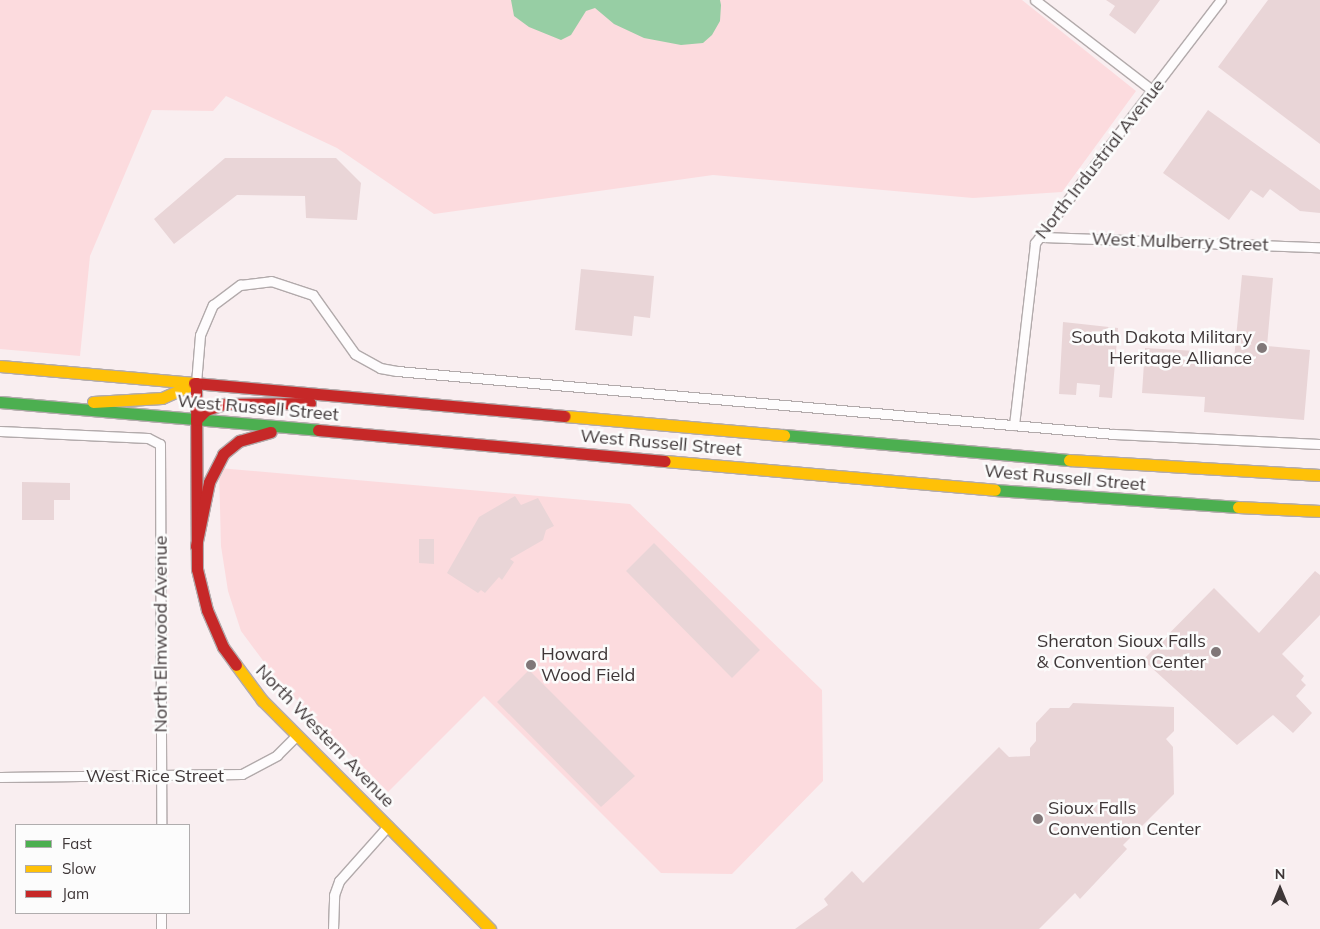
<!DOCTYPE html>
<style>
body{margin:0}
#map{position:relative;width:1320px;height:929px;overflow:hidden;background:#f9eef0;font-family:Mulish,sans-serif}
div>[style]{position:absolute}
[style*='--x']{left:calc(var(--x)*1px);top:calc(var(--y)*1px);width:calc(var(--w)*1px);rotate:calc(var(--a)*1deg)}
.green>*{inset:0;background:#fcdbde}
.water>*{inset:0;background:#97cea4}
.building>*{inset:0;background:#e9d5d7}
.roads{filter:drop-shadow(1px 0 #b2aaab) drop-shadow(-1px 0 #b2aaab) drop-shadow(0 1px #b2aaab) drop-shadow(0 -1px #b2aaab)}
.street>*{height:9px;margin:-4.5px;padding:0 4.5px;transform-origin:4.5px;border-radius:4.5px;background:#fefcfd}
.fast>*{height:11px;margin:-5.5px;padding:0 5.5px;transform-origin:5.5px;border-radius:5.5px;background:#4caf50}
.slow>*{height:11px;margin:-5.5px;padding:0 5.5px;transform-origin:5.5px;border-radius:5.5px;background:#ffc107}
.jam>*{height:11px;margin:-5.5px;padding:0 5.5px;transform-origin:5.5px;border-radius:5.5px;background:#c62828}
.dots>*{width:14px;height:14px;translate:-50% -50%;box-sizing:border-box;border:2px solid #fcfcfc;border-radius:50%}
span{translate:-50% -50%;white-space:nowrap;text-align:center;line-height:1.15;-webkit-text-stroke:5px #fcfcfc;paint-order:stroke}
.street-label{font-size:18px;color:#3f3738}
.poi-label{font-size:18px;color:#3f3738}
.right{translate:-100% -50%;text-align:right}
.left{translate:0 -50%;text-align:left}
.legend{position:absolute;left:15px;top:824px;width:175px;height:90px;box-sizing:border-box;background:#fcfcfc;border:1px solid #b0adae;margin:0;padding:6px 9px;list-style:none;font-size:15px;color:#3f3738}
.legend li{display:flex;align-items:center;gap:10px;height:25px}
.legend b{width:25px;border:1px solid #b0adae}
.north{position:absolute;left:1255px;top:864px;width:50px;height:50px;-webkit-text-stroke:4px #fcfcfc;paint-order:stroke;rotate:0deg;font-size:14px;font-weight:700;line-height:20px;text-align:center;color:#3f3738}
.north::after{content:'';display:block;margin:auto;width:18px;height:22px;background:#3f3738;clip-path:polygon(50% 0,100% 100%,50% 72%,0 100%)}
</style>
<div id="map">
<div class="green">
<div style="clip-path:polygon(0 0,1022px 0,1136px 91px,1062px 192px,973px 198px,713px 175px,434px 214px,337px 148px,226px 96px,213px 111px,152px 110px,90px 256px,80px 356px,0 349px)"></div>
<div style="clip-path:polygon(219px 468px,630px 504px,822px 690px,823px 781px,732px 874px,661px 873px,484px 696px,388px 792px,279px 682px,241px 631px,228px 591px,221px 546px)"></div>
</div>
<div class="water">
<div style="clip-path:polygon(511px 0,720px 0,721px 5px,720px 21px,712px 35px,703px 43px,681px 45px,644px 38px,614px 24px,595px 8px,586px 11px,571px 35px,561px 40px,529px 27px,514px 16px)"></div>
</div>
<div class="building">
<div style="clip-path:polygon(1106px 0,1160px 0,1135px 34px,1109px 15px,1115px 6px)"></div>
<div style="clip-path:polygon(1268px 0,1320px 0,1320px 144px,1218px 67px)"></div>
<div style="clip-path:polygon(1208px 110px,1320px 190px,1320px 213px,1300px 211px,1270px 189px,1263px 198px,1251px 190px,1229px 220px,1163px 173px)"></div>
<div style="clip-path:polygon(225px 158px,336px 158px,361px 183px,357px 220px,306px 218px,305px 196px,237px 195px,174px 244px,154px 219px)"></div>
<div style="clip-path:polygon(581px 269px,654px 276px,650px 318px,634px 316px,632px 336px,575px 330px)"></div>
<div style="clip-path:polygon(1242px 275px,1273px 278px,1267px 346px,1310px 350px,1304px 420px,1204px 412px,1205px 397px,1142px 393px,1145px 348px,1196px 351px,1196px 356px,1234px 359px)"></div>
<div style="clip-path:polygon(1063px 322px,1118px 328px,1112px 398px,1099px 397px,1100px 385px,1077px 383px,1076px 395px,1059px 394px)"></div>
<div style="clip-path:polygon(22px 482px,70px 483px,70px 500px,54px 500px,54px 520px,22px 520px)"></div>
<div style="clip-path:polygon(515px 496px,521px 505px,538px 498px,554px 526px,546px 530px,543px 540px,510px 559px,514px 562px,502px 580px,499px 577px,485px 593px,481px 590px,478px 593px,447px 573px,479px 517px)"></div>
<div style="clip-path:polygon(419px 539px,434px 539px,434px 564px,419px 563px)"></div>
<div style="clip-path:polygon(654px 543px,760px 650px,732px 678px,626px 571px)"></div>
<div style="clip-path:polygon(1315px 571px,1320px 575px,1320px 615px,1282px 654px,1304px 676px,1301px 680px,1306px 685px,1296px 696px,1312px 713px,1293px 733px,1273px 715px,1237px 745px,1143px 660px,1214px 588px,1259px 633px)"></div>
<div style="clip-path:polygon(529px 670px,635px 776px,601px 807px,497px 702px)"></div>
<div style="clip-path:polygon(1073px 703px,1174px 707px,1174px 731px,1166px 739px,1173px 747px,1174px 794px,1123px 845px,1127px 849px,1080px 899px,1075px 893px,1039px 929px,795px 929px,828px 905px,824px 899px,852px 871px,863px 883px,999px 747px,1009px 757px,1030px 756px,1030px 748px,1036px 741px,1036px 723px,1050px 708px,1069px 708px)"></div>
</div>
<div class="roads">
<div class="street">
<div style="--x:1035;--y:0;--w:149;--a:37.6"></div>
<div style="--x:1041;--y:237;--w:279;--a:2.1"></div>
<div style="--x:196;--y:383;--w:48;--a:-85.2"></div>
<div style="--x:200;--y:335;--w:33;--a:-67"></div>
<div style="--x:213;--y:305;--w:34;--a:-37"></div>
<div style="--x:240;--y:285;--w:31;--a:-7"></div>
<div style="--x:271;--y:281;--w:44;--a:18.4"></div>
<div style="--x:313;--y:295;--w:72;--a:54.6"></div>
<div style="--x:355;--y:354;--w:29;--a:29"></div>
<div style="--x:380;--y:368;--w:17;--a:10"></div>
<div style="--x:397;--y:371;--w:720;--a:5.02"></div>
<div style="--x:1114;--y:434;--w:206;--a:2.8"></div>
<div style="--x:1014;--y:425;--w:183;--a:-83.4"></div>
<div style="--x:1035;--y:243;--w:306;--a:-52.6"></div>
<div style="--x:0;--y:431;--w:148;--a:2.7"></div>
<div style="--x:148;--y:438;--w:13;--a:27"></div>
<div style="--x:160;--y:444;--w:381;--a:89.8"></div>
<div style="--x:0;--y:777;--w:242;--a:-0.7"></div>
<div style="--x:242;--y:774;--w:40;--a:-28"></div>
<div style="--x:277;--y:755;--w:28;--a:-45"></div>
<div style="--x:161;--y:913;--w:16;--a:90"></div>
<div style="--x:333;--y:929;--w:34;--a:-88"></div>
<div style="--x:334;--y:895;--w:15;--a:-70"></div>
<div style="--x:339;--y:881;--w:74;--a:-48.3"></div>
</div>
<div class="fast">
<div style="--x:0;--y:402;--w:319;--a:5"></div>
<div style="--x:784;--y:435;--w:286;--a:5"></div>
<div style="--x:995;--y:490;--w:244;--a:4"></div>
</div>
<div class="slow">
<div style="--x:0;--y:366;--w:195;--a:5"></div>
<div style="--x:93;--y:402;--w:69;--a:-3.3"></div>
<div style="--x:162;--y:398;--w:37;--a:-24"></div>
<div style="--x:565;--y:416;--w:220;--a:5"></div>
<div style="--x:1069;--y:460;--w:251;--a:3.4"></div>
<div style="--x:665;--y:461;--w:331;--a:5"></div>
<div style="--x:1238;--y:507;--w:82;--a:2.8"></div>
<div style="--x:236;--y:665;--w:44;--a:53.4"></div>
<div style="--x:262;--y:700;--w:323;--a:45.1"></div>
</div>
<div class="jam">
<div style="--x:194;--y:383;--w:372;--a:5.1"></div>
<div style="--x:196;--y:383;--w:186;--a:89.7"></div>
<div style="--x:197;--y:569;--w:42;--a:76.3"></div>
<div style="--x:207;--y:610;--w:40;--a:66.6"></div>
<div style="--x:223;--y:647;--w:22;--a:54"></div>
<div style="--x:196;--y:420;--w:14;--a:-45"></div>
<div style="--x:206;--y:410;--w:20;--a:-18"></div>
<div style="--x:225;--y:404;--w:85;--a:-0.7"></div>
<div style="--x:318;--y:430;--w:348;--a:5.1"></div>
<div style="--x:196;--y:546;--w:65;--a:-78.5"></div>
<div style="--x:209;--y:482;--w:31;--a:-63"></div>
<div style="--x:223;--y:454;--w:21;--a:-39"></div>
<div style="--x:239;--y:441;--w:33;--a:-16"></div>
</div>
</div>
<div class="dots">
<div style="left:1262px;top:348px;background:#807778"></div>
<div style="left:1216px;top:652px;background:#807778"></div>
<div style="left:531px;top:665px;background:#807778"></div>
<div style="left:1038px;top:819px;background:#807778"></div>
</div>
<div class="street-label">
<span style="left:1100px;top:159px;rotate:-52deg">North Industrial Avenue</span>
<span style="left:1180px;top:242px;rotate:2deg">West Mulberry Street</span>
<span style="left:258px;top:408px;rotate:5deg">West Russell Street</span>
<span style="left:661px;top:443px;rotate:5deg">West Russell Street</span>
<span style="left:1065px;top:478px;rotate:5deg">West Russell Street</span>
<span style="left:161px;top:634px;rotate:-90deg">North Elmwood Avenue</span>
<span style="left:325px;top:736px;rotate:46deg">North Western Avenue</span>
<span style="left:155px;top:776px">West Rice Street</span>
</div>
<div class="poi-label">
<span class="right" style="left:1252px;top:348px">South Dakota Military<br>Heritage Alliance</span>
<span class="right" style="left:1206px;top:652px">Sheraton Sioux Falls<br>&amp; Convention Center</span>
<span class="left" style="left:541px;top:665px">Howard<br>Wood Field</span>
<span class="left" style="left:1048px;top:819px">Sioux Falls<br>Convention Center</span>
</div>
<ul class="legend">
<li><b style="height:6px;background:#4caf50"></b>Fast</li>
<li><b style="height:6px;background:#ffc107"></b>Slow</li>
<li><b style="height:6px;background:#c62828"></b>Jam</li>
</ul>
<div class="north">N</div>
</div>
